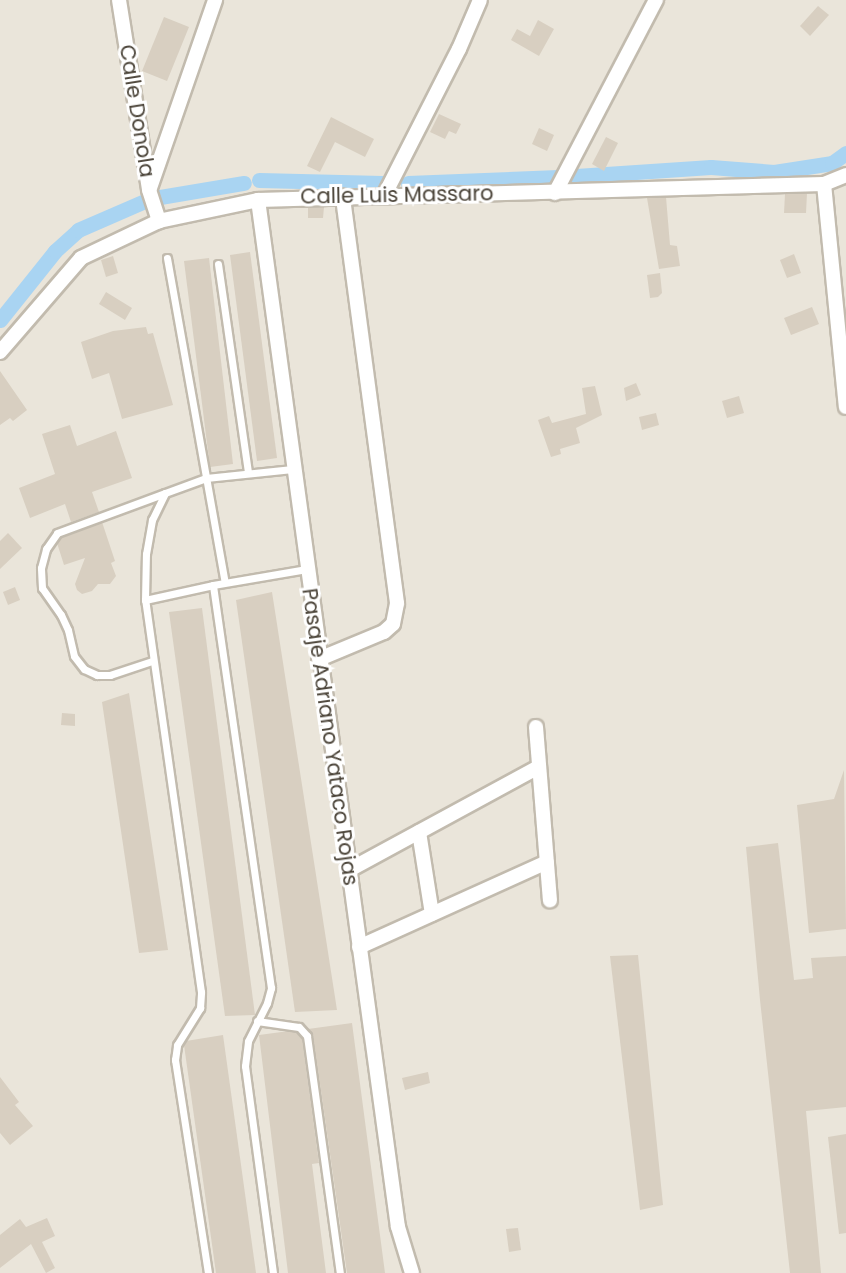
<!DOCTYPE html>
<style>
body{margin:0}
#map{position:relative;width:846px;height:1273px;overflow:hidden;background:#f6f3ec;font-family:Poppins,sans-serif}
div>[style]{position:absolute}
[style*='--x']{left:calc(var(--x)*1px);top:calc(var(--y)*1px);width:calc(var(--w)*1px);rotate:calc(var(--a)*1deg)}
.residential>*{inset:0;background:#eae5da}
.canal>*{height:15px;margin:-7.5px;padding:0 7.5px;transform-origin:7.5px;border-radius:7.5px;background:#a9d4f2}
.building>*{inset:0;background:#d8cfc1}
.roads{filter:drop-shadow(2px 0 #c2bbae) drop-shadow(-2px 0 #c2bbae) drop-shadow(0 2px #c2bbae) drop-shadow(0 -2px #c2bbae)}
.lane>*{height:7px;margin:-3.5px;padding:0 3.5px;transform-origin:3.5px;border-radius:3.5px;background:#fff}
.street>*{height:14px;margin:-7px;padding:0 7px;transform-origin:7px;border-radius:7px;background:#fff}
span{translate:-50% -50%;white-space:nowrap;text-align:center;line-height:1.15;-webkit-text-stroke:6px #fff;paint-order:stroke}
.street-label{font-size:21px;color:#4b4439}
</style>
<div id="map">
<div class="residential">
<div style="clip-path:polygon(0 0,846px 0,846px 1273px,0 1273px)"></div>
</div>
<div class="canal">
<div style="--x:576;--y:176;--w:135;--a:-3.8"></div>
<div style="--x:711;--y:167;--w:63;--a:4.5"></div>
<div style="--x:774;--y:172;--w:59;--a:-8.8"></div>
<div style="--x:832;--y:163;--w:17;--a:-36"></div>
<div style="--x:259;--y:180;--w:123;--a:1.4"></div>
<div style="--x:408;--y:183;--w:150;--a:-2.3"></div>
<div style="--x:160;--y:197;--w:85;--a:-9.5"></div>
<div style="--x:0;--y:320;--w:88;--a:-51.4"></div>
<div style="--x:55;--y:251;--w:31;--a:-42"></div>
<div style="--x:78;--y:230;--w:75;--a:-23.5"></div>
</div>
<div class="building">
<div style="clip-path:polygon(818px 6px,829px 15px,810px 36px,800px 26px)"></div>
<div style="clip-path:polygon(164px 17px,189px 27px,167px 81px,142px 71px)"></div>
<div style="clip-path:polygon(538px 20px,554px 29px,539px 56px,511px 40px,517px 29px,530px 36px)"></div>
<div style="clip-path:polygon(439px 114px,461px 124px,456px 134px,449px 131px,445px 139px,430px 132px)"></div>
<div style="clip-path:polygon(331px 117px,374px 139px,365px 157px,335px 142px,320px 172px,307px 166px)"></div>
<div style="clip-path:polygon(539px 128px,554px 135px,547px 151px,532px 144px)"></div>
<div style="clip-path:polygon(606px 137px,618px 143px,604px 171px,592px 164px)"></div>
<div style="clip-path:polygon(807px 193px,806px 213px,784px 213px,785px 194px)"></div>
<div style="clip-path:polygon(666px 197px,670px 245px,677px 246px,680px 266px,659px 269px,647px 198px)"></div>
<div style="clip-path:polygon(324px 207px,323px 218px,308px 218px,308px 208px)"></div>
<div style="clip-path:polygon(250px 252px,277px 458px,257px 461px,230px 255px)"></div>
<div style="clip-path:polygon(794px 254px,801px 273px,787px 278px,780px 260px)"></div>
<div style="clip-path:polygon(113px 256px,118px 273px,106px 277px,101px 260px)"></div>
<div style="clip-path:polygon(209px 258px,233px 464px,210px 467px,184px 261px)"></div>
<div style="clip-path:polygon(660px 273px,662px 293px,658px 297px,650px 298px,647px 275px)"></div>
<div style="clip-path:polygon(106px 292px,132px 308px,125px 320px,99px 304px)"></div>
<div style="clip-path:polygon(812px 307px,819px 324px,791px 335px,784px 318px)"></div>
<div style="clip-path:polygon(146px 327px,148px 334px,153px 333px,173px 405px,122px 419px,109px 373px,92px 379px,81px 342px,113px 331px)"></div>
<div style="clip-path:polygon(0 371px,27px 410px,13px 421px,10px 418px,0 425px)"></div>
<div style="clip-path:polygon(636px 383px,641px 395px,626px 401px,624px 388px)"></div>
<div style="clip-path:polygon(595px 386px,602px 415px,576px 428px,580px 443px,560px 449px,561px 454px,551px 457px,538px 420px,549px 416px,552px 423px,586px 414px,582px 388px)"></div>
<div style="clip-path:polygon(739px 396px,744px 413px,727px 418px,722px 401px)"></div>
<div style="clip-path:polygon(656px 413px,659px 425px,642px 430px,639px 417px)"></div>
<div style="clip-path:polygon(70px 425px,77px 446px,116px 431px,132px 478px,92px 492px,99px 512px,71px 522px,65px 504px,30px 518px,19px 488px,55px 474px,42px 434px)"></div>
<div style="clip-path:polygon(102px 522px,115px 561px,111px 563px,116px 576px,110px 584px,98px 584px,92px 591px,82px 594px,77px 590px,75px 584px,85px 558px,64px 565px,57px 543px,61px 538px)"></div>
<div style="clip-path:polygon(8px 533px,22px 548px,0 569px,0 541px)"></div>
<div style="clip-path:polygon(15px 587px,20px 600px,8px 605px,3px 592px)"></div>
<div style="clip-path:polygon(272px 592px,337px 1010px,295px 1012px,236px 600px)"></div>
<div style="clip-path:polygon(202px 608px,255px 1015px,225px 1016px,169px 612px)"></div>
<div style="clip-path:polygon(129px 693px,168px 950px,139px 953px,102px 702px)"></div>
<div style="clip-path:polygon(62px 713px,75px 714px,75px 726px,61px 725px)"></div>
<div style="clip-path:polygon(844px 770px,846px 929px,809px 933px,797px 805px,834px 799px)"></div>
<div style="clip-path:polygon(778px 843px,794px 980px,813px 978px,811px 958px,846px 956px,846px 1107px,806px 1111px,821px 1273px,790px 1273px,760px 1000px,746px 847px)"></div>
<div style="clip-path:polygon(638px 955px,663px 1205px,640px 1210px,610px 956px)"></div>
<div style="clip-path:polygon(352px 1023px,385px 1273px,347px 1273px,313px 1035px,308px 1029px)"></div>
<div style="clip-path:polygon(289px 1031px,296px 1032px,302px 1038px,319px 1163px,312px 1164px,326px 1273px,288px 1273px,259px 1035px)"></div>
<div style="clip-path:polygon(223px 1035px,256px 1273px,216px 1273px,184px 1045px,186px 1041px)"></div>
<div style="clip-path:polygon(428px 1072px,430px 1083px,405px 1090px,402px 1078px)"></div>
<div style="clip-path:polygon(0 1077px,19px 1102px,15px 1105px,33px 1126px,10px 1145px,0 1133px)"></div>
<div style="clip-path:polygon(846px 1134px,846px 1233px,839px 1234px,828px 1137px)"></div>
<div style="clip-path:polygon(47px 1218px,55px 1236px,42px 1242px,55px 1268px,46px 1273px,31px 1244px,0 1268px,0 1235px,20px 1219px,26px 1227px)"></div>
<div style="clip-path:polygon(518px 1228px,521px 1250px,509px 1252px,506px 1229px)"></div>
</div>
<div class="roads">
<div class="lane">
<div style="--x:167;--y:258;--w:329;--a:79.9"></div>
<div style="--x:218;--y:264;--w:211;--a:81.8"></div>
<div style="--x:145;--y:600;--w:70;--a:-12.4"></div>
<div style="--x:152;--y:661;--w:44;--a:161.6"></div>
<div style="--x:110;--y:675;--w:13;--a:180"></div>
<div style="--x:97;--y:675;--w:14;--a:-155"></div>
<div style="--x:84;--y:669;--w:16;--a:-128"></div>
<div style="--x:74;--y:656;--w:27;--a:-103"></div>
<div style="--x:68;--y:630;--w:17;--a:-115"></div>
<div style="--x:61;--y:615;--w:33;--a:-125"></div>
<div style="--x:42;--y:588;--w:20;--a:-93"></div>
<div style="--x:41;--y:568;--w:20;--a:-75"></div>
<div style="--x:46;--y:549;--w:19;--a:-55"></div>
<div style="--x:57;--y:533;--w:115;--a:-20.3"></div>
<div style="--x:257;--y:1021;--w:42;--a:8.1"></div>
<div style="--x:299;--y:1027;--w:12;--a:48"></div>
<div style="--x:307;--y:1036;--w:239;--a:82.1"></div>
<div style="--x:208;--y:1273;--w:216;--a:-98.8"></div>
<div style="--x:175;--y:1060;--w:15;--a:-82"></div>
<div style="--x:177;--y:1045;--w:44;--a:-58.1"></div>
<div style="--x:200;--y:1008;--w:16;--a:-86"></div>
<div style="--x:201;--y:992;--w:396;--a:-98.1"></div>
<div style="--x:145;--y:600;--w:46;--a:-88.8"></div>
<div style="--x:146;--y:554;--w:35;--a:-80"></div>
<div style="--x:152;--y:520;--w:30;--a:-64"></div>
<div style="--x:165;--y:493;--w:44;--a:-20.1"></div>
<div style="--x:206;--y:478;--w:87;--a:-5.9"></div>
<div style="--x:273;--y:1273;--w:209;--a:-97.7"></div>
<div style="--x:245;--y:1066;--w:25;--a:-83"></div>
<div style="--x:248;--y:1041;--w:42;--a:-63.4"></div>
<div style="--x:267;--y:1003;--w:16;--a:-75"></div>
<div style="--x:271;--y:988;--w:407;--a:-98.2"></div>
<div style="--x:213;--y:585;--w:95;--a:-9.7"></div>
</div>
<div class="street">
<div style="--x:119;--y:0;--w:192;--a:81"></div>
<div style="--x:149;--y:190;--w:33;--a:72"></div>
<div style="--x:824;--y:184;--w:224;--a:84.4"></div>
<div style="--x:150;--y:188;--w:199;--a:-70.9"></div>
<div style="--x:555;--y:193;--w:218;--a:-62.4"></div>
<div style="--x:384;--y:196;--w:165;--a:-63"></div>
<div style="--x:459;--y:49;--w:53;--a:-66.8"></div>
<div style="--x:258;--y:200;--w:1036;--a:82.24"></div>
<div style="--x:398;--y:1227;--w:48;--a:73.1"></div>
<div style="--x:0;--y:352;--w:124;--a:-49.2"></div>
<div style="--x:81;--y:258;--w:86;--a:-25.4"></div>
<div style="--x:159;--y:221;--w:101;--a:-12"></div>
<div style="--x:258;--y:200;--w:566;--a:-1.62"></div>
<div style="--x:824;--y:184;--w:24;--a:-22"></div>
<div style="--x:319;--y:659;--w:70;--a:-22.6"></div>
<div style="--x:384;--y:632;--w:12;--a:-42"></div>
<div style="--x:393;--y:624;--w:21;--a:-79"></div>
<div style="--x:397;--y:603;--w:410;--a:-97.6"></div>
<div style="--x:536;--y:727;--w:174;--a:85.4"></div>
<div style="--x:419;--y:832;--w:83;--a:81"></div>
<div style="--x:349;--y:870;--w:216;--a:-28.5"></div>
<div style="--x:359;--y:947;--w:206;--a:-24.3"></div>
</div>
</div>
<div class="street-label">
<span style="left:137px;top:111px;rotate:81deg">Calle Donola</span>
<span style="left:397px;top:195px;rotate:-1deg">Calle Luis Massaro</span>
<span style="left:330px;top:737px;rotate:82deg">Pasaje Adriano Yataco Rojas</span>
</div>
</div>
